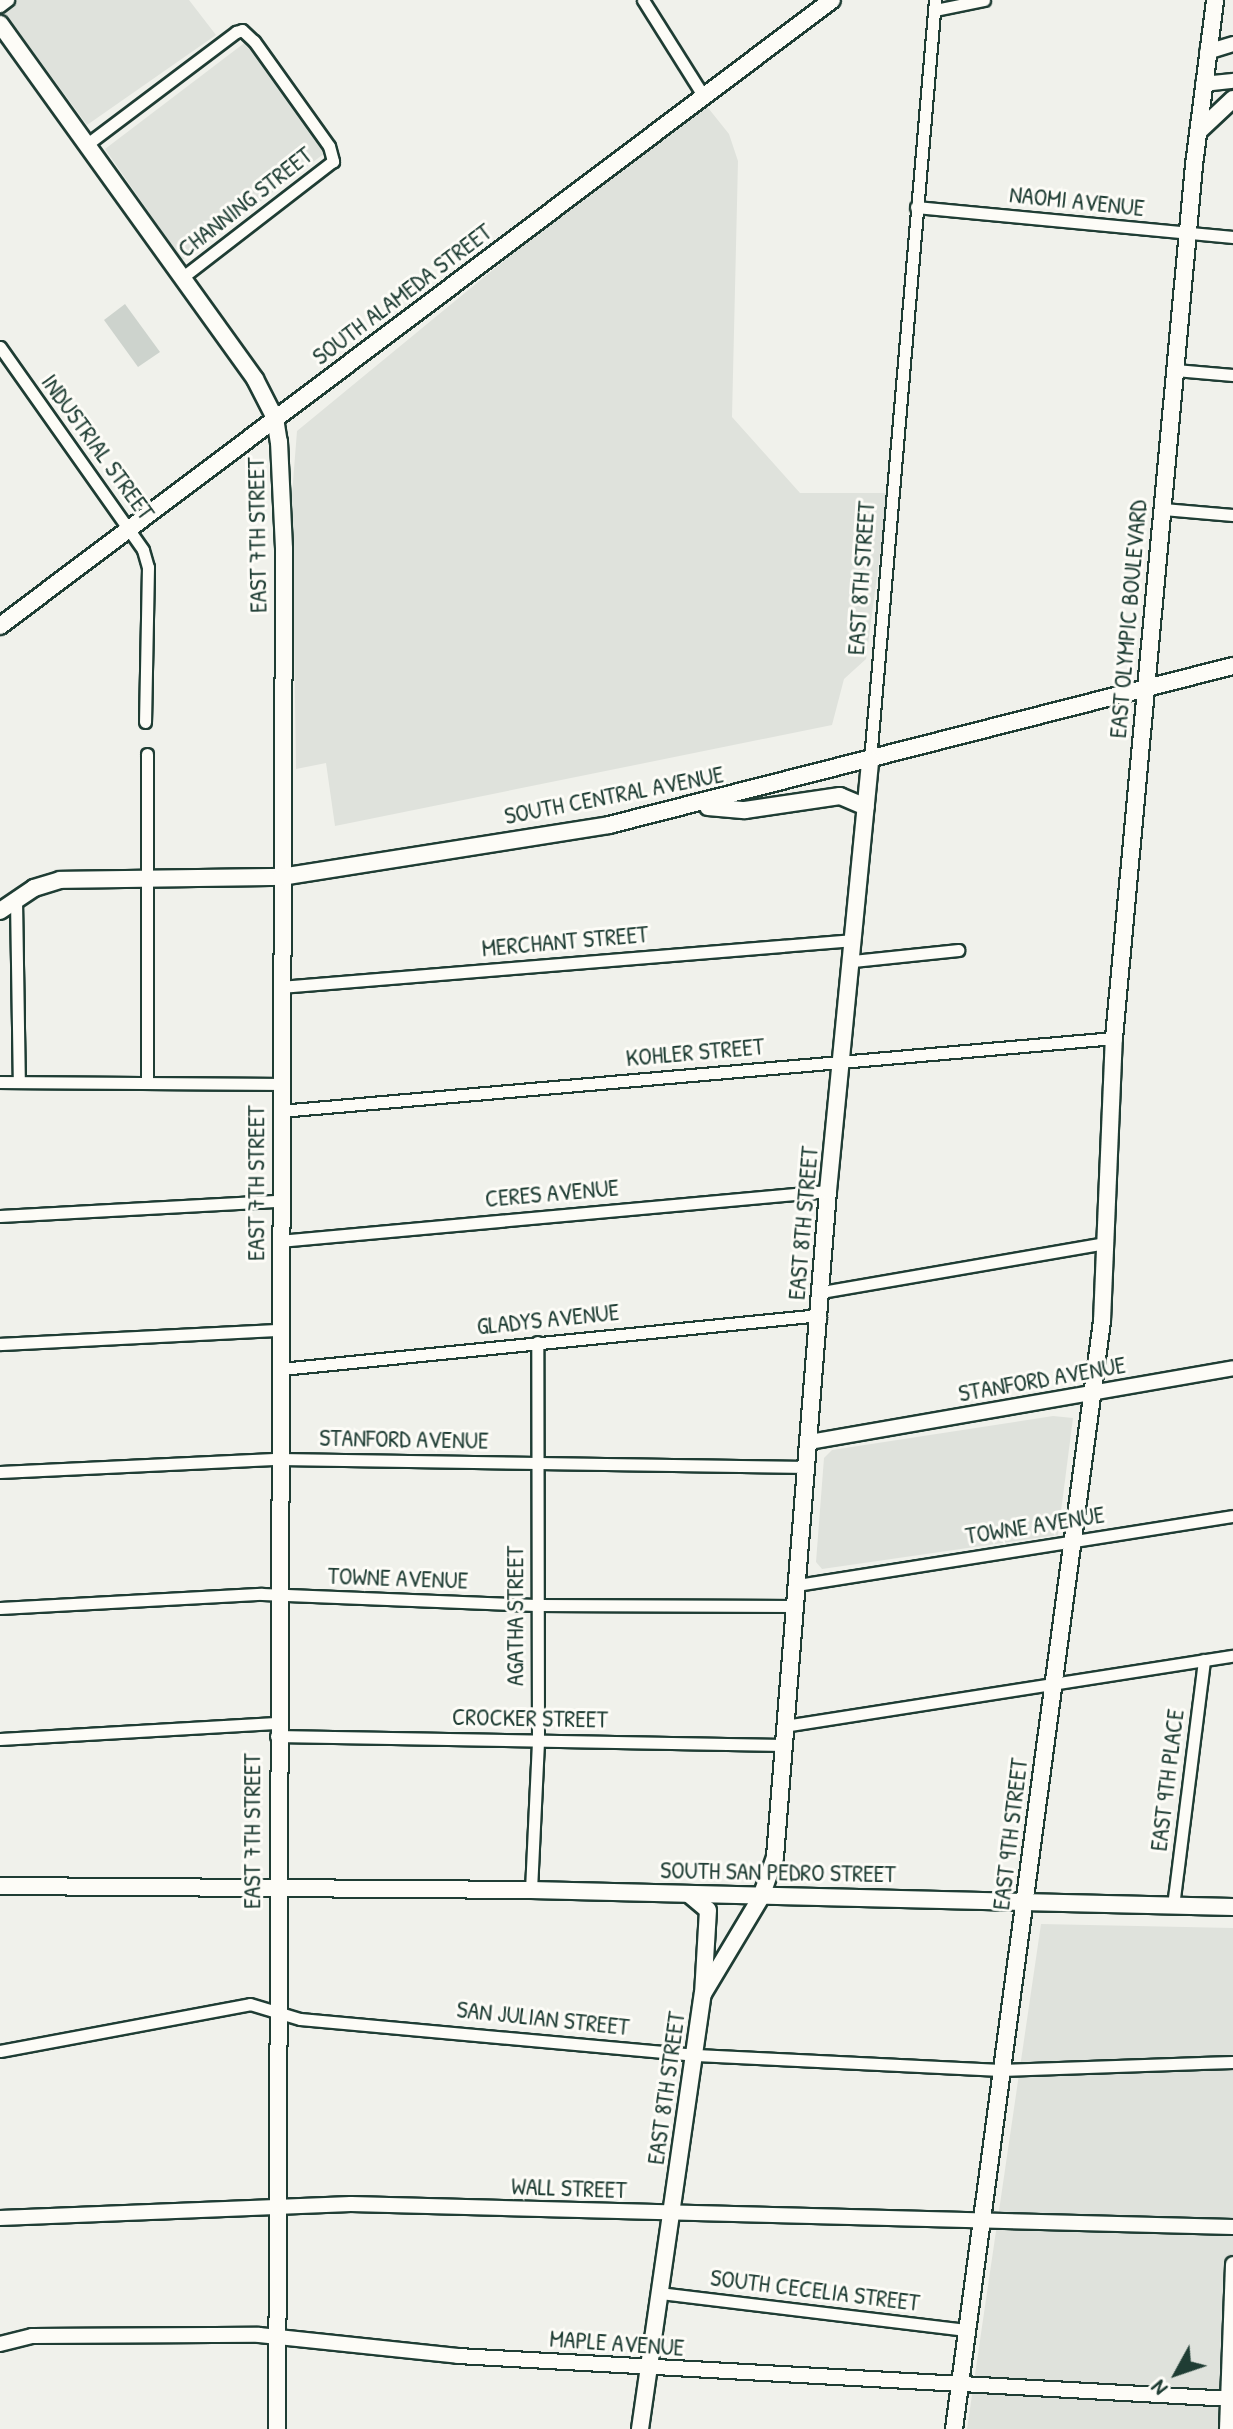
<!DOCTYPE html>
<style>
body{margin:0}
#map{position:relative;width:1233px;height:2429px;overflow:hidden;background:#f0f1eb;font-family:"Patrick Hand",sans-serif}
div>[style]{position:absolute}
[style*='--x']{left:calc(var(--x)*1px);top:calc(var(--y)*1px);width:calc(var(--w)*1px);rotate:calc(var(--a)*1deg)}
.built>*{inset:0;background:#dfe2dc}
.green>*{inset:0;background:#cdd3cd}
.roads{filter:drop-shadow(2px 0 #1f3d34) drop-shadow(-2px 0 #1f3d34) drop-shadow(0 2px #1f3d34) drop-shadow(0 -2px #1f3d34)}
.minor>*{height:11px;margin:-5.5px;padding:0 5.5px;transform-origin:5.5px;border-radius:5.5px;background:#fdfcf7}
.tertiary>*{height:14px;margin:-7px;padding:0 7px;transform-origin:7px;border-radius:7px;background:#fdfcf7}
.secondary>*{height:16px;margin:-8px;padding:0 8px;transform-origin:8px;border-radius:8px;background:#fdfcf7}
.primary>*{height:16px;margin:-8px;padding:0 8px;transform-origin:8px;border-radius:8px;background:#fdfcf7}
span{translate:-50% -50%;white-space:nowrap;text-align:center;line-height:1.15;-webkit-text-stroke:6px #fdfcf7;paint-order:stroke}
.street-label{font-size:24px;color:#1f3d34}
.north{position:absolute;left:1137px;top:2333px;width:80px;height:80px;-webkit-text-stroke:6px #fdfcf7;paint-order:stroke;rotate:230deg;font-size:22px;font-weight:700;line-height:32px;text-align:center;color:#1f3d34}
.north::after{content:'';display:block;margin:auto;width:28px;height:36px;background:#1f3d34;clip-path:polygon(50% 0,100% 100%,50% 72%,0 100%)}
</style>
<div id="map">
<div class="built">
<div style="clip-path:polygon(0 0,189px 0,216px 35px,87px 125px,8px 17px,0 22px)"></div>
<div style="clip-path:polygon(247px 41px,325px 153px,182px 260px,105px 149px)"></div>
<div style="clip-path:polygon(705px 104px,729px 134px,738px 161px,732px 417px,800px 493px,888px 493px,866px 659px,844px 679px,832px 725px,335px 826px,326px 763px,296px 769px,292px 495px,297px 431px,635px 153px)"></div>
<div style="clip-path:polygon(1053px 1416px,1073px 1418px,1058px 1535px,822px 1569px,816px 1562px,824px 1458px,832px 1450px)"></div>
<div style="clip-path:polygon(1041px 1924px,1233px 1928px,1233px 2429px,967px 2429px)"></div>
</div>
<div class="green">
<div style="clip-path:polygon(125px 304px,160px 352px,138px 367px,104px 320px)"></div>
</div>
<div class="roads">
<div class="minor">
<div style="--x:643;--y:0;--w:115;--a:57.8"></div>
<div style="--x:0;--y:6;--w:10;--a:-37"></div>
<div style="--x:935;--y:10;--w:50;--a:-11.5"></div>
<div style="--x:86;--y:145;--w:188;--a:-37"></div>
<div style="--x:236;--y:32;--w:6;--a:-18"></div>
<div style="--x:242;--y:30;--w:16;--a:43"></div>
<div style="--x:254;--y:41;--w:129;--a:54.5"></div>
<div style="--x:329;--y:146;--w:16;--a:75"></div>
<div style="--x:333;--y:161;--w:190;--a:142.3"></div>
<div style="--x:916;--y:207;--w:318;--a:5.4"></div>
<div style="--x:0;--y:347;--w:248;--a:54.8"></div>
<div style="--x:143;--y:550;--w:18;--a:74"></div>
<div style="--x:148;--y:567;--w:155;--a:91.1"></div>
<div style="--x:1175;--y:370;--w:58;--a:4.9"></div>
<div style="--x:1163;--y:509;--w:70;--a:4.9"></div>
<div style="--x:147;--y:754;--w:329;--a:90"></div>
<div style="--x:870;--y:760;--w:763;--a:-85.11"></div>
<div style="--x:16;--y:900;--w:182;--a:89.1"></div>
<div style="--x:853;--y:961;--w:106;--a:-6"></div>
<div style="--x:280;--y:987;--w:576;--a:-4.68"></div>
<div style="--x:0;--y:1082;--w:280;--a:0.4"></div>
<div style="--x:280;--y:1111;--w:837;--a:-5"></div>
<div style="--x:0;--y:1216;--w:280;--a:-3.1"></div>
<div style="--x:279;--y:1241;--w:551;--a:-5.2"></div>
<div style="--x:822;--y:1292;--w:288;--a:-9.8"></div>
<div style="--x:0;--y:1344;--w:281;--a:-2.9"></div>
<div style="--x:281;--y:1369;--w:542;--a:-5.72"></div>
<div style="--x:0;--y:1472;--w:279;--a:-2.7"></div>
<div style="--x:279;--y:1459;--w:529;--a:0.87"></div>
<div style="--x:797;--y:1585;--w:441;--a:-9"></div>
<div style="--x:0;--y:1608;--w:262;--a:-3.1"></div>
<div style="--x:262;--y:1594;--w:274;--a:2.3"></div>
<div style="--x:536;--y:1605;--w:259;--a:0.2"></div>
<div style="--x:784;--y:1726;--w:454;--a:-8.9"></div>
<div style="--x:276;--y:1736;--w:507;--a:1.02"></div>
<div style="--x:0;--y:1739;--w:276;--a:-3.3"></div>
<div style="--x:531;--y:1890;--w:151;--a:-87.3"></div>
<div style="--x:538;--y:1739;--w:397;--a:-90.1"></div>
<div style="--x:1173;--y:1906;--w:248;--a:-82.8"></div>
<div style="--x:0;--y:2051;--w:254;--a:-10.6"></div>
<div style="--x:250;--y:2004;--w:52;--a:16.7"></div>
<div style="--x:300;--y:2019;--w:398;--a:5.2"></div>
<div style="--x:696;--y:2055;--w:305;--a:2.8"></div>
<div style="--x:1001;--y:2070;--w:232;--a:-2"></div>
<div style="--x:660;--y:2293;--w:307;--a:6.9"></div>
</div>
<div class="tertiary">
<div style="--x:1207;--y:52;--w:27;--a:-17"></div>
<div style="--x:1203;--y:84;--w:30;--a:-6"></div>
<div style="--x:810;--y:1442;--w:429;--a:-9.9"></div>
<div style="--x:0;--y:2218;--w:351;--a:-2.3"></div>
<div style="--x:351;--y:2204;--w:882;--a:1.49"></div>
<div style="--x:0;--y:2344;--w:33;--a:-14"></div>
<div style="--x:32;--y:2336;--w:227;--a:-0.3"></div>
<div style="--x:259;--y:2335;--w:200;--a:6"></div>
<div style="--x:458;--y:2356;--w:776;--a:3.18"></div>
<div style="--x:1227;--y:2429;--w:165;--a:-87.9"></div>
</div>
<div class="secondary">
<div style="--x:0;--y:24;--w:437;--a:54.3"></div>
<div style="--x:255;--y:379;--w:44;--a:62.9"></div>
<div style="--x:275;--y:418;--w:24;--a:81"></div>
<div style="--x:279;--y:442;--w:107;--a:87.3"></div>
<div style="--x:284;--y:549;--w:1880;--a:90.21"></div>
<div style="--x:1198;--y:132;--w:48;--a:-43.3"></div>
<div style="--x:708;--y:807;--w:37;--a:5"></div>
<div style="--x:745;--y:810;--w:96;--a:-8.4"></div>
<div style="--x:840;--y:796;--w:28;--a:23"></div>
<div style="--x:0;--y:911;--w:41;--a:-34.1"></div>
<div style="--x:34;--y:888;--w:27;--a:-17"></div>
<div style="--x:60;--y:880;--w:221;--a:-0.8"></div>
<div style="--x:281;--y:877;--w:332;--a:-9"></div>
<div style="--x:609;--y:825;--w:644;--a:-14.3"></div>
<div style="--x:0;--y:1886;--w:531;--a:0.43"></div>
<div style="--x:531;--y:1890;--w:702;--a:1.39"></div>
<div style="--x:690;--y:1895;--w:23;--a:40"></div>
<div style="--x:708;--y:1910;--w:84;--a:93.4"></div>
<div style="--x:640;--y:2429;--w:440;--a:-81.8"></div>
<div style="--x:703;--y:1994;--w:113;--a:-59.1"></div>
<div style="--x:761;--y:1897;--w:42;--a:-70.7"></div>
<div style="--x:775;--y:1857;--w:668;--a:-85.45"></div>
<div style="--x:828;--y:1191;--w:433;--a:-84.4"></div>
<div style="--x:954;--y:2429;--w:1118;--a:-82.39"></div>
<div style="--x:1102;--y:1321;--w:283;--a:-87.6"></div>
<div style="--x:1114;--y:1038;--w:877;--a:-84.76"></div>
<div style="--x:1194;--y:165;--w:166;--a:-82.7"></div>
</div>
<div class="primary">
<div style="--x:0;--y:626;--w:1041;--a:-36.96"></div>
</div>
</div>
<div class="street-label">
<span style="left:1077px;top:201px;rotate:6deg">NAOMI AVENUE</span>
<span style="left:245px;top:202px;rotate:-38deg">CHANNING STREET</span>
<span style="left:402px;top:294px;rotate:-37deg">SOUTH ALAMEDA STREET</span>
<span style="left:98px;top:447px;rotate:54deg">INDUSTRIAL STREET</span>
<span style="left:257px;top:535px;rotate:-91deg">EAST 7TH STREET</span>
<span style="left:861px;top:578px;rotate:-86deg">EAST 8TH STREET</span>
<span style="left:1128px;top:619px;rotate:-85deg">EAST OLYMPIC BOULEVARD</span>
<span style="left:614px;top:795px;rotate:-11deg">SOUTH CENTRAL AVENUE</span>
<span style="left:565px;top:941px;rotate:-5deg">MERCHANT STREET</span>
<span style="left:695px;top:1052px;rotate:-5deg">KOHLER STREET</span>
<span style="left:256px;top:1183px;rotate:-90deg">EAST 7TH STREET</span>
<span style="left:552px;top:1193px;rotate:-5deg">CERES AVENUE</span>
<span style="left:803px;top:1223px;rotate:-85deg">EAST 8TH STREET</span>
<span style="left:548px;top:1319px;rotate:-6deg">GLADYS AVENUE</span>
<span style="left:1042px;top:1379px;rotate:-10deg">STANFORD AVENUE</span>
<span style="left:404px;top:1439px;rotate:1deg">STANFORD AVENUE</span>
<span style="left:1035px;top:1525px;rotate:-9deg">TOWNE AVENUE</span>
<span style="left:398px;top:1578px;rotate:2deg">TOWNE AVENUE</span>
<span style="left:515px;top:1616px;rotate:-90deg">AGATHA STREET</span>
<span style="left:530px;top:1718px;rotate:1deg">CROCKER STREET</span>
<span style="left:1167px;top:1780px;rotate:-83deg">EAST 9TH PLACE</span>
<span style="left:252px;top:1831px;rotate:-90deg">EAST 7TH STREET</span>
<span style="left:1010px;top:1834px;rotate:-83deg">EAST 9TH STREET</span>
<span style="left:778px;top:1872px;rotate:1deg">SOUTH SAN PEDRO STREET</span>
<span style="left:543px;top:2018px;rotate:6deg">SAN JULIAN STREET</span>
<span style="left:666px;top:2088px;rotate:-82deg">EAST 8TH STREET</span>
<span style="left:569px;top:2188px;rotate:2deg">WALL STREET</span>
<span style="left:815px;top:2290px;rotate:7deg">SOUTH CECELIA STREET</span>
<span style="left:617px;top:2343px;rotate:4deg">MAPLE AVENUE</span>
</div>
<div class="north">N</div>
</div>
